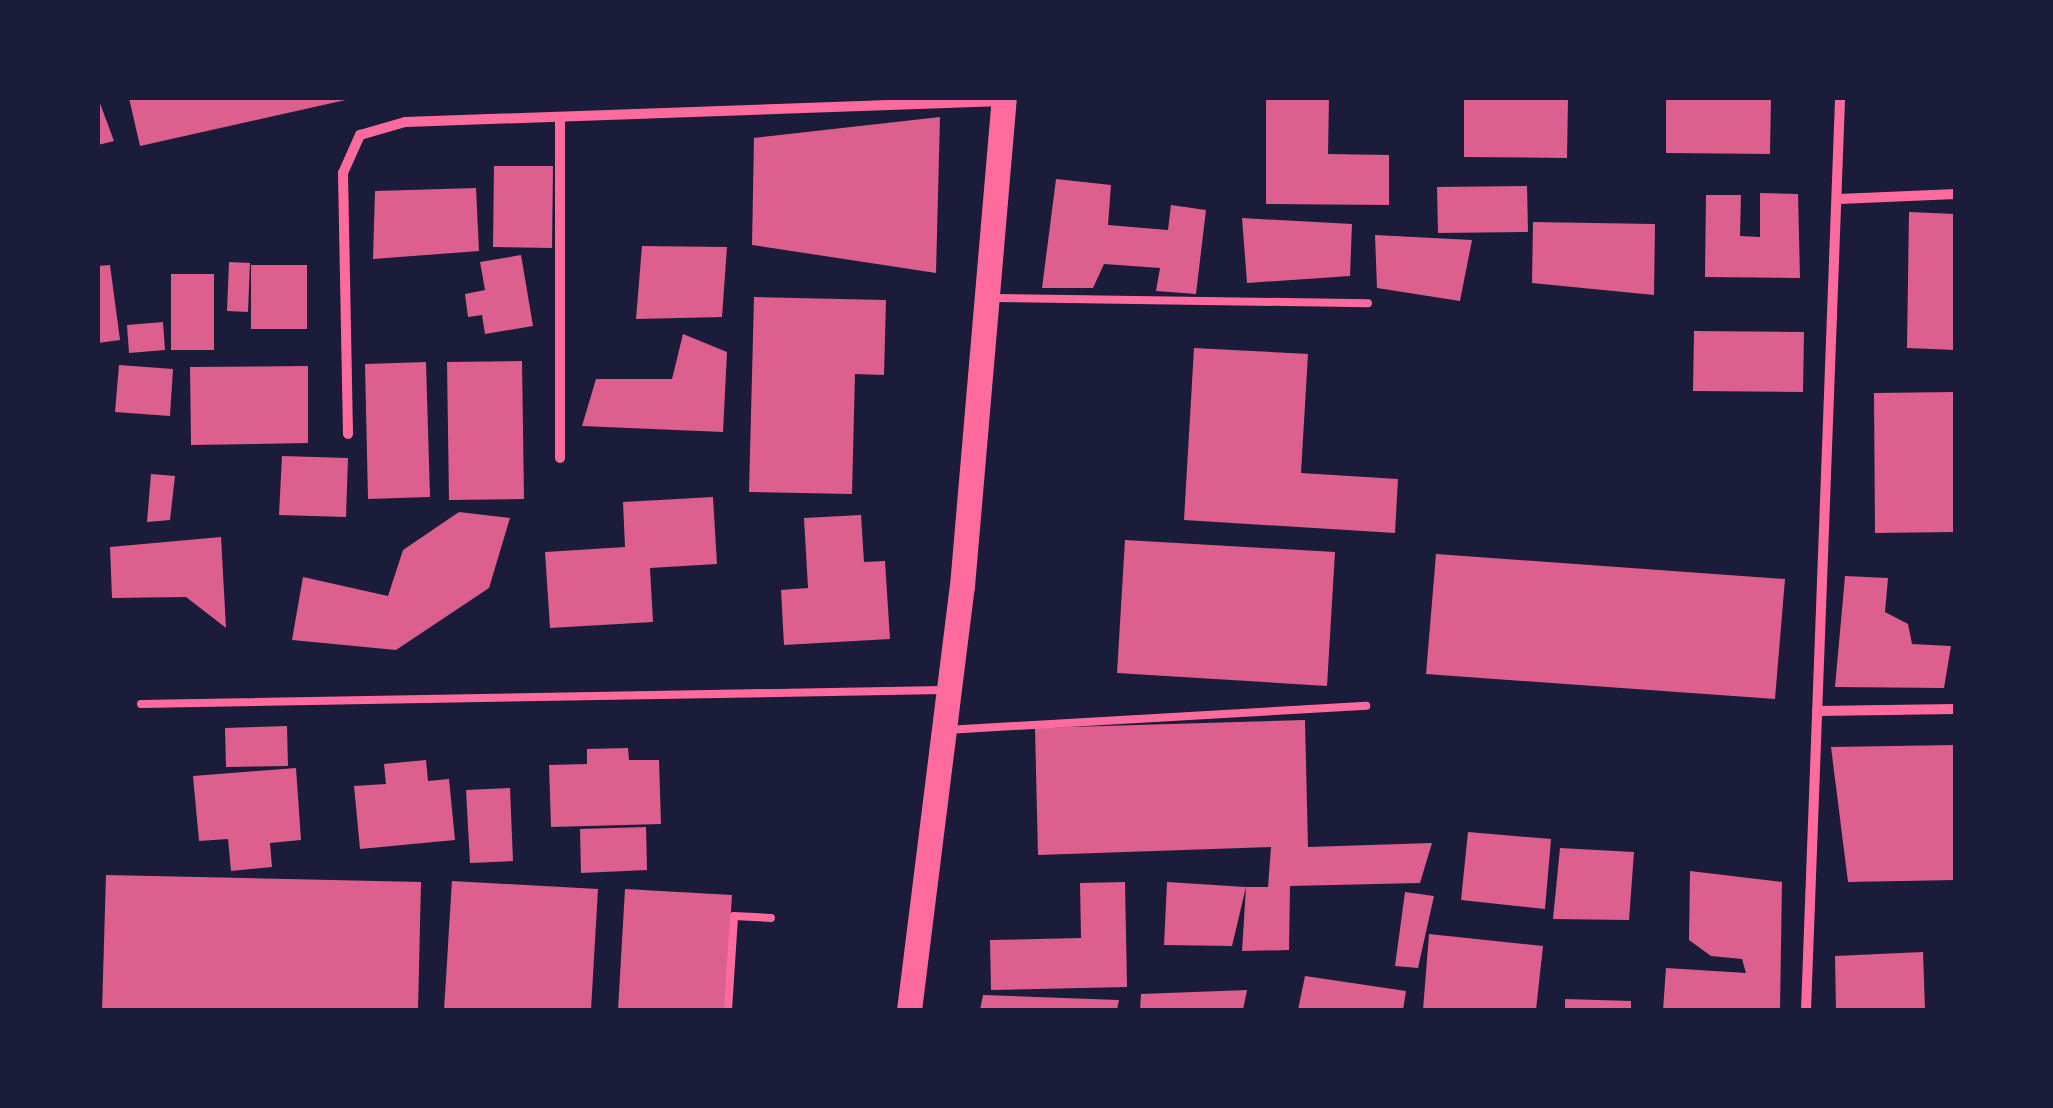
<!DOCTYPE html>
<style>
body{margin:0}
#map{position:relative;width:2053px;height:1108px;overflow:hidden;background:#1b1b3a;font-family:"Roboto Condensed",sans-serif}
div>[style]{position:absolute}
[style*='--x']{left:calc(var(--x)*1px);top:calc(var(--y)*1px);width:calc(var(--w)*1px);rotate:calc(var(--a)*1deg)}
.building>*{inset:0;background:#dd5f8e}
.service>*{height:8px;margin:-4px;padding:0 4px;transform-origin:4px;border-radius:4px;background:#ff6b9d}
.minor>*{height:10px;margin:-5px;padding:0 5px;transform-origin:5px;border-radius:5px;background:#ff6b9d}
.primary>*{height:25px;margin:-12.5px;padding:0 12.5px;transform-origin:12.5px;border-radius:12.5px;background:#ff6b9d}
span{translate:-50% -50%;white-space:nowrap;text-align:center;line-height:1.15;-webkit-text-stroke:9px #1b1b3a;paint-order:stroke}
.frame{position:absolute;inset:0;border:100px solid #1b1b3a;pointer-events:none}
</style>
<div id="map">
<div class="building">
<div style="clip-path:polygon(98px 98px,114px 141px,98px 145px)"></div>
<div style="clip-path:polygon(129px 98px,350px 98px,350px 99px,140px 146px)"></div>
<div style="clip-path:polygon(1266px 98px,1329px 98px,1328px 154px,1389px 155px,1389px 205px,1266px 204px)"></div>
<div style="clip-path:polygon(1464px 98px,1568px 98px,1567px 158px,1464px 157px)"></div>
<div style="clip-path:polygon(1666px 98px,1771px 98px,1770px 154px,1666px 153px)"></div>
<div style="clip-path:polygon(940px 117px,936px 273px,752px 245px,754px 138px)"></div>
<div style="clip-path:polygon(494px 166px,553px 166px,552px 248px,493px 247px)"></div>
<div style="clip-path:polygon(1056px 179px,1111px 185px,1108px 225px,1168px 230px,1171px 205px,1206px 210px,1196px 294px,1156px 291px,1160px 268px,1104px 264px,1093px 288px,1042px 288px)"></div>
<div style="clip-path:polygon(1527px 186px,1528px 232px,1438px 233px,1437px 187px)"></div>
<div style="clip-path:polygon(476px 188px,479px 251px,373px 259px,375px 191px)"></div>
<div style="clip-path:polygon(1760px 193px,1798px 194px,1800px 278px,1705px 277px,1706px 195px,1741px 195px,1740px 236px,1760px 237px)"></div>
<div style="clip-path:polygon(1909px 212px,1956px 214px,1956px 350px,1907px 348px)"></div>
<div style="clip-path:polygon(1242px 218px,1352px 224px,1350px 276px,1247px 283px)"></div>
<div style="clip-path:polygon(1533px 222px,1655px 224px,1654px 295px,1532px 283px)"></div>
<div style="clip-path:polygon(1375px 235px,1472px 240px,1460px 301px,1377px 288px)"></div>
<div style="clip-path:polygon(642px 246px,727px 247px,722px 317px,636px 319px)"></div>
<div style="clip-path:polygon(521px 255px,533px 326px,485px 334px,482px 315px,468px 317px,465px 294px,485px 290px,480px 262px)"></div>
<div style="clip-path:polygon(229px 262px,250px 263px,248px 312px,227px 311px)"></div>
<div style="clip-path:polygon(110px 265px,120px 340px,98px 343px,98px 266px)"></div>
<div style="clip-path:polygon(251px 265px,307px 265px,307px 329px,251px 329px)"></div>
<div style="clip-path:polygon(171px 274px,214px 274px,214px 350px,171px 350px)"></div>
<div style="clip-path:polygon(754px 297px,886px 300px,884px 375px,855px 374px,852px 494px,749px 492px)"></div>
<div style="clip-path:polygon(163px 322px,165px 350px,129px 353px,127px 325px)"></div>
<div style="clip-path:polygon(1694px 331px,1804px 332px,1803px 392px,1693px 391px)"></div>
<div style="clip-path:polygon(683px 334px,727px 352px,723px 432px,582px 426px,596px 379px,672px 379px)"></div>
<div style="clip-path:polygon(1194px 348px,1308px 354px,1301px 473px,1398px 479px,1395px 533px,1184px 520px)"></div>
<div style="clip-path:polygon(522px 361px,524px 499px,449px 500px,447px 362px)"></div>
<div style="clip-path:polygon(426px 362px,430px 497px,368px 499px,365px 364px)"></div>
<div style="clip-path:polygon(119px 365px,173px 369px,170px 416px,115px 412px)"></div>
<div style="clip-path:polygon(308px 366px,308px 443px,191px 445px,190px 367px)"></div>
<div style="clip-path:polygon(1956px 392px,1956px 532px,1875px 533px,1874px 393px)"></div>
<div style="clip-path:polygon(282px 456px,348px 458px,346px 517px,279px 515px)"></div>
<div style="clip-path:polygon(151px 474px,175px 476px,170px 520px,147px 522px)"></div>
<div style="clip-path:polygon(713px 497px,717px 564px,650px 568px,653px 622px,550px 628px,545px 552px,625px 547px,623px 502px)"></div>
<div style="clip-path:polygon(459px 512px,510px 518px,489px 588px,396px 650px,292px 640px,303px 577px,388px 596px,403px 550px)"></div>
<div style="clip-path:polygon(861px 515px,864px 562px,885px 561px,890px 639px,784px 645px,781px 590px,808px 588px,804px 518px)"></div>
<div style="clip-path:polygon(221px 537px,226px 628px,186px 597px,112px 598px,110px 547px)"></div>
<div style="clip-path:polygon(1125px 540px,1335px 552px,1327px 686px,1117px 673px)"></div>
<div style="clip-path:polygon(1436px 554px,1785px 579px,1775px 699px,1426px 674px)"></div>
<div style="clip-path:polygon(1845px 576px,1888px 578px,1885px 612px,1908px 624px,1912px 644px,1951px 646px,1944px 688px,1835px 687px)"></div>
<div style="clip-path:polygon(1305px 720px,1308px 847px,1432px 843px,1420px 883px,1290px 886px,1289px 950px,1242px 951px,1246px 887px,1268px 887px,1271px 847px,1038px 855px,1035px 728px)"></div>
<div style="clip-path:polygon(287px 726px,288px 766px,226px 767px,225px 728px)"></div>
<div style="clip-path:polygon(1956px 745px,1956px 880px,1848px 882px,1831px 747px)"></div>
<div style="clip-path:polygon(628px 748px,629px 760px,659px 760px,661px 824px,551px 827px,549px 765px,587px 764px,587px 749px)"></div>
<div style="clip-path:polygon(426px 760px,428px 781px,449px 779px,455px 840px,360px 849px,354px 786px,386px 784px,384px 764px)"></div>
<div style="clip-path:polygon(296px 768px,301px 840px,270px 843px,272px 867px,231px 871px,228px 839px,199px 841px,193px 776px)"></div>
<div style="clip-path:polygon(510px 788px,513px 861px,470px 863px,466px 790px)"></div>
<div style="clip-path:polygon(646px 827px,647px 870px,581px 873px,580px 829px)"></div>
<div style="clip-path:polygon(1468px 832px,1551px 839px,1545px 909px,1461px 900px)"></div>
<div style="clip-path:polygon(1560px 848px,1634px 852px,1629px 920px,1553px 919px)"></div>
<div style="clip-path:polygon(1690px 871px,1782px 882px,1780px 1010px,1663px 1010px,1666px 968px,1746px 973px,1742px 959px,1711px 956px,1689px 940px)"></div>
<div style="clip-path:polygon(106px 875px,421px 882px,418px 1010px,102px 1010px)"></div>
<div style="clip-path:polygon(452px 881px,598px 889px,591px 1010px,444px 1010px)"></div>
<div style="clip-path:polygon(1125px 882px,1127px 987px,991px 990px,990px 940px,1081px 938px,1080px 883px)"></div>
<div style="clip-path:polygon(1167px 882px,1246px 887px,1232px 946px,1164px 945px)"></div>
<div style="clip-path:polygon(625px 889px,732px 895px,725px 1010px,618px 1010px)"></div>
<div style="clip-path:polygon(1405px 892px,1434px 896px,1418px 968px,1395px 966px)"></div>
<div style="clip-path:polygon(1429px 934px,1543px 946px,1536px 1010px,1423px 1010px)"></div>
<div style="clip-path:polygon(1923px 952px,1925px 1010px,1836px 1010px,1835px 956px)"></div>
<div style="clip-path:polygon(1305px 976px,1406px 991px,1403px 1010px,1298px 1010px)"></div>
<div style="clip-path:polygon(1247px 990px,1243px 1010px,1140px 1010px,1141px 994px)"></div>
<div style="clip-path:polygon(983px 995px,1119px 1000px,1117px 1010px,980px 1010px)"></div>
<div style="clip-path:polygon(1565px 999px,1631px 1001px,1631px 1010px,1565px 1010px)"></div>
</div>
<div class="service">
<div style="--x:993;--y:298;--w:375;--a:0.8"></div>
<div style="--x:141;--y:704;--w:802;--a:-1"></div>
<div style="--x:946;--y:730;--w:421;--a:-3.3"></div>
<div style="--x:728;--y:1010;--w:94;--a:-86.3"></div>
<div style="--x:734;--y:916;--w:37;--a:3"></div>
</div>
<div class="minor">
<div style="--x:1839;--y:199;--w:117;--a:-2.4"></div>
<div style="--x:348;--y:434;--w:261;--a:-91.1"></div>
<div style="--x:343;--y:173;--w:42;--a:-65.9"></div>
<div style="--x:360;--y:135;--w:47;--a:-16.1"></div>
<div style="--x:405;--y:122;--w:598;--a:-2.01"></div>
<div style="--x:560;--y:458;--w:341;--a:-90"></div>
<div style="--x:1817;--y:711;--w:139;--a:-0.8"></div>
<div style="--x:1806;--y:1010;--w:913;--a:-87.86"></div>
</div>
<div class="primary">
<div style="--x:909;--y:1010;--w:427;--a:-82.9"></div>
<div style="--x:962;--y:586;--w:490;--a:-85.1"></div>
</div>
<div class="frame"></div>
</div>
